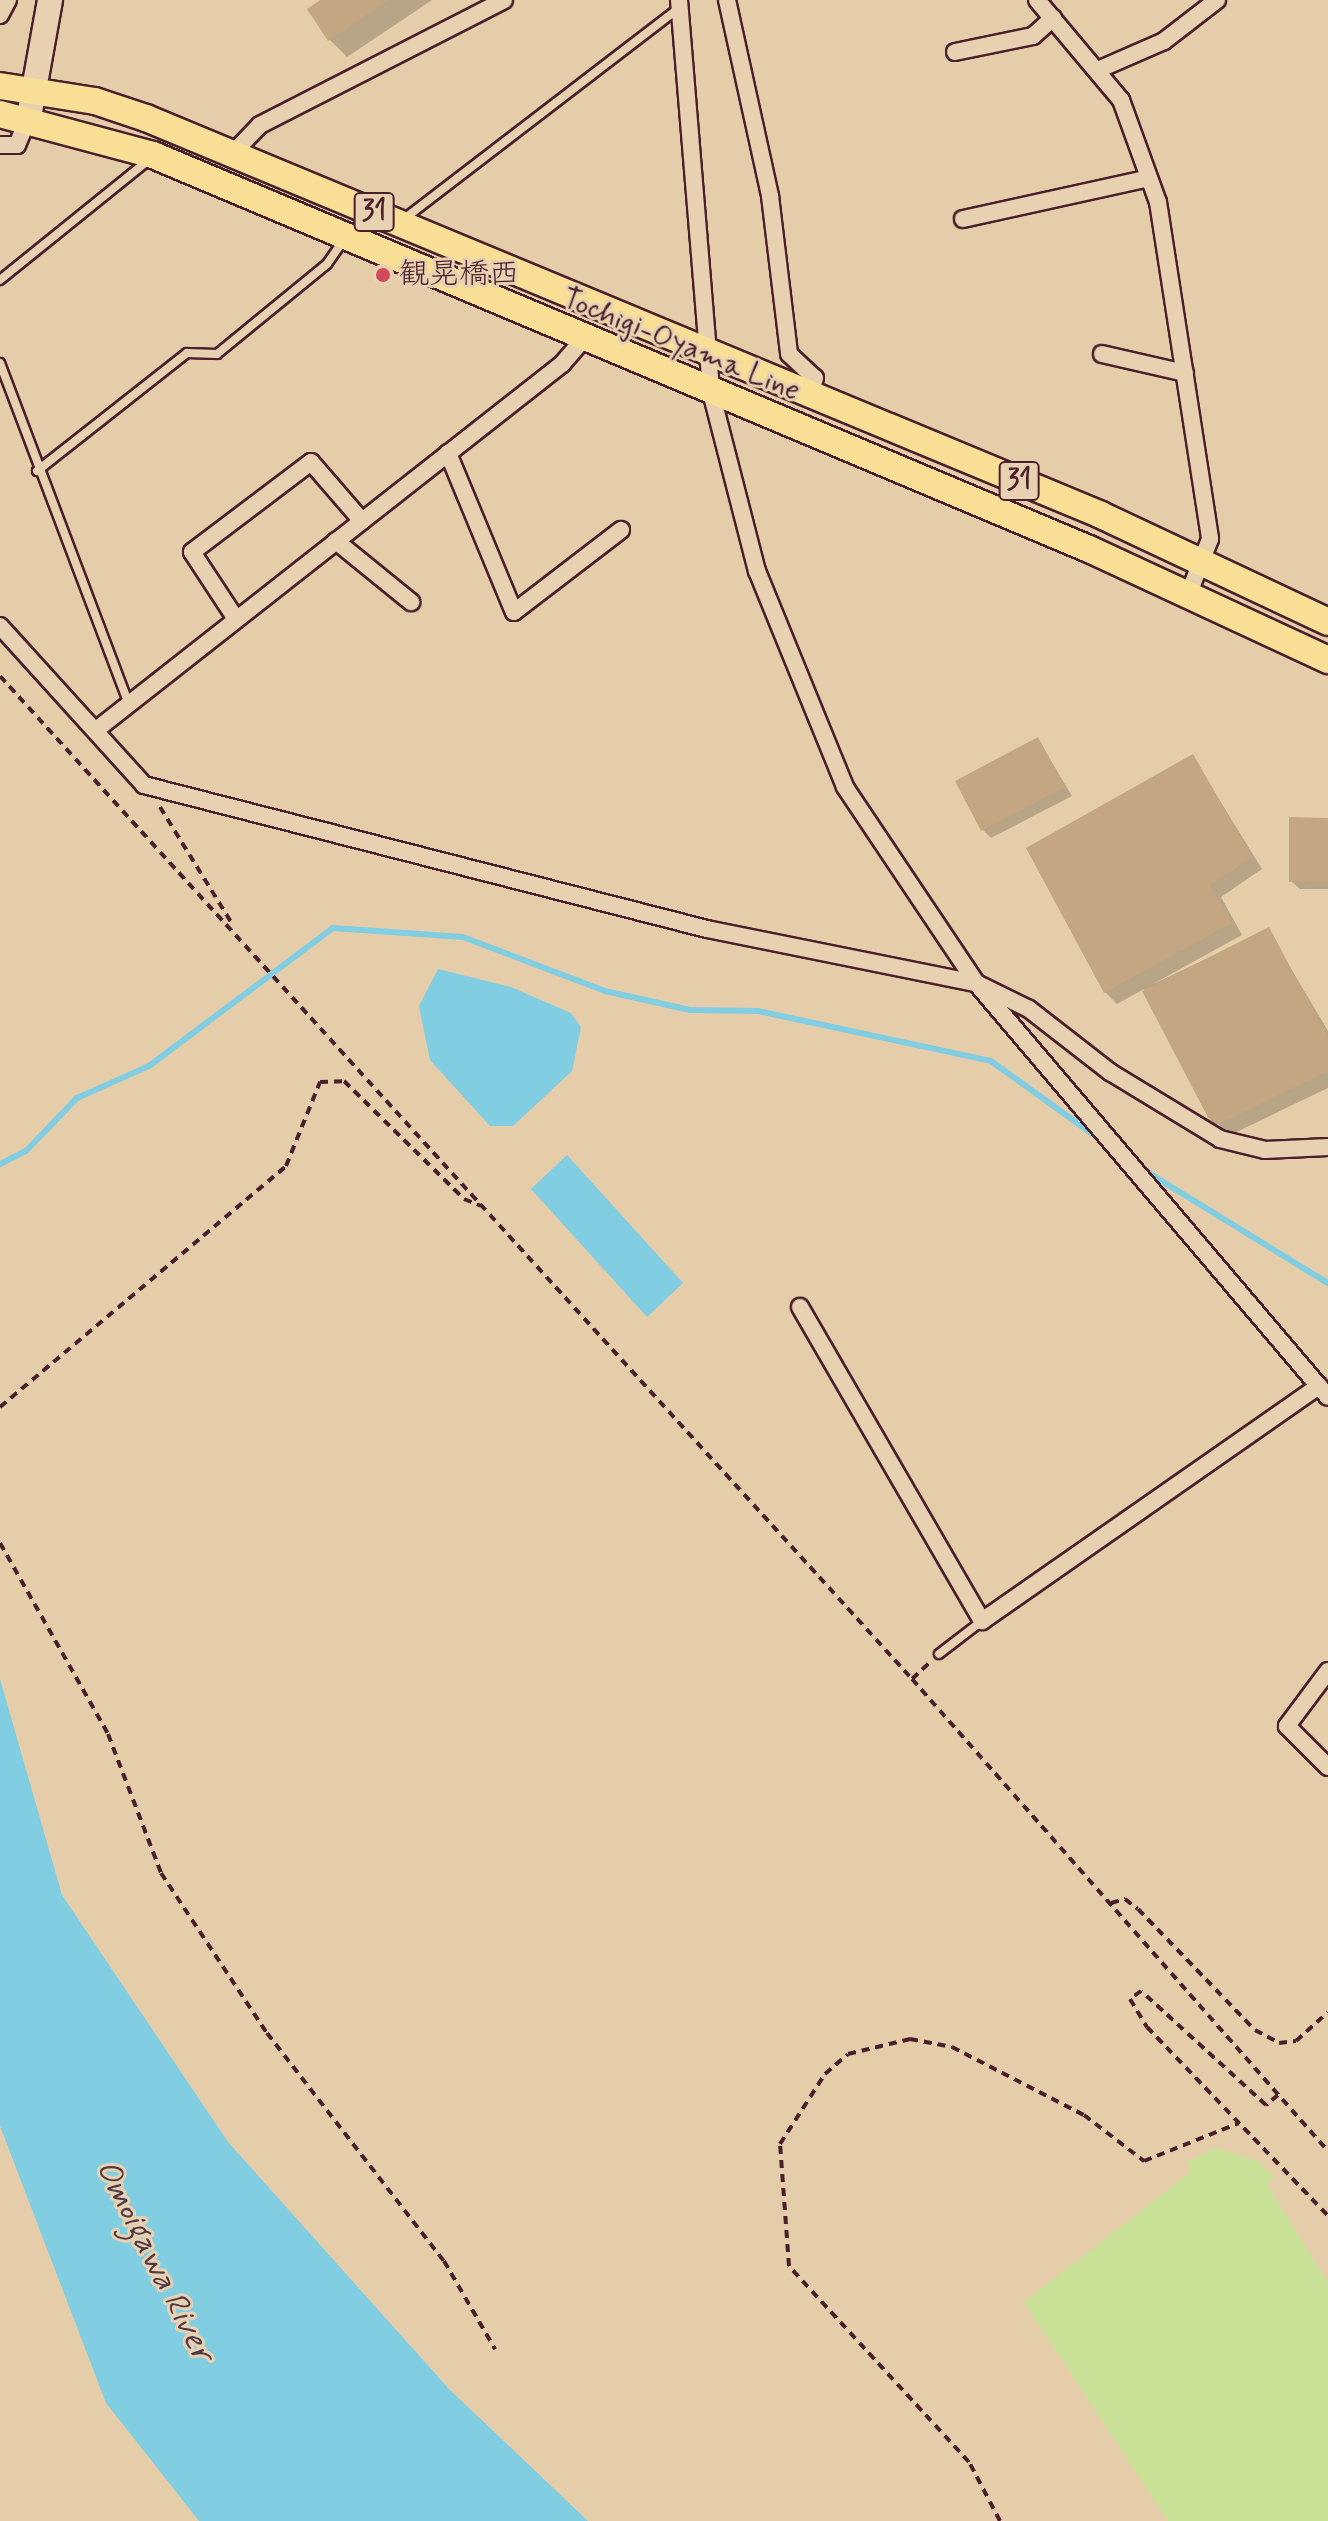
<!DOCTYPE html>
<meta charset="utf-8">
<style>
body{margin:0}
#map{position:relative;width:1328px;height:2521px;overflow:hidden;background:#e6cda9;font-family:Mynerve,"Klee One",sans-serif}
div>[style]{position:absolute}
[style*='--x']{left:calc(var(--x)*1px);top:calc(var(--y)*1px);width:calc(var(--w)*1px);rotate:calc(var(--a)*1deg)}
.green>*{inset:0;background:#c9e197}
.water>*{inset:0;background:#81cde1}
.shadow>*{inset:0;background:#0003}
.stream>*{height:6px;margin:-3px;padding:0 3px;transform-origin:3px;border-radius:3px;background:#81cde1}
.building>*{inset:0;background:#c5a682}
.path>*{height:4px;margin-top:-2px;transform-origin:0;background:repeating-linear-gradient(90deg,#4a1f2b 0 8px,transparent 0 14px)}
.roads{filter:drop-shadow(2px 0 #4a1f2b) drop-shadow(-2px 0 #4a1f2b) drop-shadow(0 2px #4a1f2b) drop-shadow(0 -2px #4a1f2b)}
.lane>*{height:8px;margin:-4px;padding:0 4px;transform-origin:4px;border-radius:4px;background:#e8d1b1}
.street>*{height:16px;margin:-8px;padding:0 8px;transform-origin:8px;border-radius:8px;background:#e8d1b1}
.secondary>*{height:24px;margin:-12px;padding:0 12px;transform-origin:12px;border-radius:12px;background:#e8d1b1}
.primary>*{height:26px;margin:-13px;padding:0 13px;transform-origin:13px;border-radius:13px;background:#f9df96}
.dots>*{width:22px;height:22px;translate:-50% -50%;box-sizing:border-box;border:4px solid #e8d1b1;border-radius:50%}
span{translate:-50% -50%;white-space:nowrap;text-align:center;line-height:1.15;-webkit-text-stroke:6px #e8d1b1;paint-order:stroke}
.shield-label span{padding:2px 6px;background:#e8d1b1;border:2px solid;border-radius:6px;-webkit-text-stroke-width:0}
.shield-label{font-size:28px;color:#4a1f2b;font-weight:700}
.poi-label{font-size:30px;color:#4a1f2b}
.left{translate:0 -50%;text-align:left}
.street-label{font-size:30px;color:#4a1f2b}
.water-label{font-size:32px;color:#523946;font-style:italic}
</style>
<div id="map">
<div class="green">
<div style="clip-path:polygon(1216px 2148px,1258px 2161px,1274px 2177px,1267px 2184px,1328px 2283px,1328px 2521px,1168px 2521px,1024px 2302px,1192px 2171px,1187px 2162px)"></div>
</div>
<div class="water">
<div style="clip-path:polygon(438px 969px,511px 987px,571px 1013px,581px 1027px,572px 1071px,513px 1126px,490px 1126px,430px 1060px,419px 1006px)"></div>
<div style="clip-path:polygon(567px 1155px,683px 1283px,647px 1317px,531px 1189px)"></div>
<div style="clip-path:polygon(0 1679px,62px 1895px,228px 2142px,449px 2389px,588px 2521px,199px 2521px,106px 2403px,0 2126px)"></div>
</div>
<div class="shadow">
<div style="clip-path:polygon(324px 0,432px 0,347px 57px,330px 40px)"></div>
<div style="clip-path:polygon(1038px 739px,1072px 796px,991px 838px,983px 830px)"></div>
<div style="clip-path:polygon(1193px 757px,1262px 869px,1221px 897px,1242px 935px,1153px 984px,1268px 930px,1328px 1031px,1328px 1088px,1226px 1137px,1144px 989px,1117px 1004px,1105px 992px)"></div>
<div style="clip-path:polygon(1328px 822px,1328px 889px,1300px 889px,1291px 881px)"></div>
</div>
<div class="stream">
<div style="--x:0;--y:1164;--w:29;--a:-27"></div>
<div style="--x:26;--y:1151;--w:74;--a:-46.1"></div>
<div style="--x:77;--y:1098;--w:79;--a:-24"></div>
<div style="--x:149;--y:1066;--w:230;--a:-36.9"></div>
<div style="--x:333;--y:928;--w:130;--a:4"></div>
<div style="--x:463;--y:937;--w:152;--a:20.8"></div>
<div style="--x:605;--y:991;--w:87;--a:12.6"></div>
<div style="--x:690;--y:1010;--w:68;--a:0.8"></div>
<div style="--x:758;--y:1011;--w:238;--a:12.1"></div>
<div style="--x:991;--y:1061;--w:140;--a:35.7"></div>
<div style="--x:1144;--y:1170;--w:216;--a:31.6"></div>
</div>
<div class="building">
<div style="clip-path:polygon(320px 0,389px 0,328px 41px,307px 9px)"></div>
<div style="clip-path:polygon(1038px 737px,1065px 787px,981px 831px,955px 781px)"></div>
<div style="clip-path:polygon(1193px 754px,1252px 857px,1210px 885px,1232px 923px,1104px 993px,1026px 848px)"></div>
<div style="clip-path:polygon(1289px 817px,1328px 818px,1328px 881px,1289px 882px)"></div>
<div style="clip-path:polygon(1269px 927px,1328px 1038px,1328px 1071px,1213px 1127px,1142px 991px)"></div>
</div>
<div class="path">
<div style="--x:0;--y:676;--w:1356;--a:47.72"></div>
<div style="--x:912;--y:1679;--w:629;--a:48.61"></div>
<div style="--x:160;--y:807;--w:139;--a:58.3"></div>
<div style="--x:0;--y:1407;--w:374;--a:-40.1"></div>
<div style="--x:286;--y:1166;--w:91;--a:-68"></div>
<div style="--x:320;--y:1082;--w:24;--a:-2"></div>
<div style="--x:344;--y:1081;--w:168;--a:44.5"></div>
<div style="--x:464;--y:1199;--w:18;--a:22"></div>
<div style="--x:0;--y:1543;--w:219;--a:60.5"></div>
<div style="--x:108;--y:1734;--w:149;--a:69.1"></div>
<div style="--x:161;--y:1873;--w:192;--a:56.5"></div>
<div style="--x:267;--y:2033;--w:289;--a:52.2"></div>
<div style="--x:444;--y:2261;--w:102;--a:59.9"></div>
<div style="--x:912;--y:1679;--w:26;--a:-43"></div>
<div style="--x:1111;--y:1903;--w:15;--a:-16"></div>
<div style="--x:1125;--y:1899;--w:16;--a:38"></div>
<div style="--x:1138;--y:1909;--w:168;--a:46"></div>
<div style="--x:1255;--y:2030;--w:27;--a:28"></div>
<div style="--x:1279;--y:2043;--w:17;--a:-7"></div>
<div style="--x:1296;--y:2041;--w:43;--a:-42.2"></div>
<div style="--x:1278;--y:2095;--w:16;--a:140"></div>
<div style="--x:1266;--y:2105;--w:169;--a:-137.6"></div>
<div style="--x:1141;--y:1991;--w:14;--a:144"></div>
<div style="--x:1130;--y:1999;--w:33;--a:59"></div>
<div style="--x:1147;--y:2027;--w:262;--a:46.2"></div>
<div style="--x:1000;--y:2521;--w:67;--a:-117.7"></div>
<div style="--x:969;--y:2462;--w:266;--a:-132.6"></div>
<div style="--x:789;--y:2266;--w:122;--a:-94.2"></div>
<div style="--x:780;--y:2144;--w:83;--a:-57.3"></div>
<div style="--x:825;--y:2074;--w:30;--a:-41"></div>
<div style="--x:848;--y:2054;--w:64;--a:-13.6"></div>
<div style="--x:910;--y:2039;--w:43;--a:10.8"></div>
<div style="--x:952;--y:2047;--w:148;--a:27.3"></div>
<div style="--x:1084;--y:2115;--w:76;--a:37.5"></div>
<div style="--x:1144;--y:2161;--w:102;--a:-21.8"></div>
</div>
<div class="roads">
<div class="lane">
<div style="--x:404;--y:219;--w:347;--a:-37.5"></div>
<div style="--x:0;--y:280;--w:194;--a:-38.9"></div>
<div style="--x:0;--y:363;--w:365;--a:69.3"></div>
<div style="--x:37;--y:471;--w:191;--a:-38.2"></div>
<div style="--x:187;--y:353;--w:30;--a:2"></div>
<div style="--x:217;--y:354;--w:142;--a:-39.3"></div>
<div style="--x:327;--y:264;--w:32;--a:-55"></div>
<div style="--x:939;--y:1654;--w:54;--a:-37.5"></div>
</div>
<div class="street">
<div style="--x:679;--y:0;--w:393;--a:85.3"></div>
<div style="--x:711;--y:392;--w:185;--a:75.6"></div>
<div style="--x:757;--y:571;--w:233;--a:67.8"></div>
<div style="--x:845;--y:787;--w:236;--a:56.2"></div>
<div style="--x:976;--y:983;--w:543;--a:49.63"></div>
<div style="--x:727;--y:0;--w:201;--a:77.6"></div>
<div style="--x:770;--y:196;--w:159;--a:83.1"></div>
<div style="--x:789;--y:354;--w:35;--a:43"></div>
<div style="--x:815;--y:378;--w:18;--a:106"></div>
<div style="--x:1037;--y:0;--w:131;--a:50"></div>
<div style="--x:1121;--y:100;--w:109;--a:70.1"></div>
<div style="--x:1158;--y:202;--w:341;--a:81.2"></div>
<div style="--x:1210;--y:539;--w:58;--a:111.3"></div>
<div style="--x:0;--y:15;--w:17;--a:-62"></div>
<div style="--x:955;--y:52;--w:80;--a:-11.6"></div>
<div style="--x:1033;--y:36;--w:27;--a:-42"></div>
<div style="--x:1100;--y:69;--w:70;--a:-23.6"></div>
<div style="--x:1164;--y:41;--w:67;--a:-37.7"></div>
<div style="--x:0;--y:145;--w:17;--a:0"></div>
<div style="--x:17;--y:145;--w:30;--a:-67"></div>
<div style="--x:232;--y:154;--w:40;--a:-46"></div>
<div style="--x:260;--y:125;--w:274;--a:-27.1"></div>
<div style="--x:963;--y:219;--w:190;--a:-12.4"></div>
<div style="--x:1102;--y:354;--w:85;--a:12.9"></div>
<div style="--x:448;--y:453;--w:172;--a:67.5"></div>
<div style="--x:514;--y:612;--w:135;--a:-37.5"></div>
<div style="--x:336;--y:541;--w:97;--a:39.1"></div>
<div style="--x:236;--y:619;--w:80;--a:-123.3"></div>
<div style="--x:192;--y:552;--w:149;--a:-37.1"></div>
<div style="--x:311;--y:462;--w:78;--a:49.2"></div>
<div style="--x:0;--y:626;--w:215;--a:47.8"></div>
<div style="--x:144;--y:785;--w:581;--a:14.35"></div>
<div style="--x:707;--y:929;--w:274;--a:11.4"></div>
<div style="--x:976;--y:983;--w:59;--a:26.1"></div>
<div style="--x:1029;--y:1009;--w:103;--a:37.9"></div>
<div style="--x:1110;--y:1072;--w:129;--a:31.3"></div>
<div style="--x:1220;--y:1139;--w:46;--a:13.7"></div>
<div style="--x:1265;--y:1150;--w:63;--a:-2.7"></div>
<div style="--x:96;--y:730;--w:593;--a:-38.15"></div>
<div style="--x:562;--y:364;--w:32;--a:-49"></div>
<div style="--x:800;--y:1307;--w:363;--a:59.9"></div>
<div style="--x:982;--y:1621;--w:411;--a:-34.9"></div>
<div style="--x:1328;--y:1671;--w:69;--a:126.7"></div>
<div style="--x:1287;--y:1726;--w:58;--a:45"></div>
</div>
<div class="secondary">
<div style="--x:29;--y:117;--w:119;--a:-79.8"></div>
</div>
<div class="primary">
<div style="--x:0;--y:86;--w:96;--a:9"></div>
<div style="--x:95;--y:101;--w:54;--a:18.4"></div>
<div style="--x:146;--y:118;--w:1034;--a:22.57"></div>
<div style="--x:1101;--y:515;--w:251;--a:25.2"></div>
<div style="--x:0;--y:114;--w:158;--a:15"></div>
<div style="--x:153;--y:155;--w:1016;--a:22.83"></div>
<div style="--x:1089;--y:549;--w:264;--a:24.9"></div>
</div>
</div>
<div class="dots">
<div style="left:383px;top:275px;background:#d1495b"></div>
</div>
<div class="shield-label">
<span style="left:374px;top:212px">31</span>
<span style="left:1019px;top:481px">31</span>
</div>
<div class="poi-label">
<span class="left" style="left:399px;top:275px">観晃橋西</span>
</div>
<div class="street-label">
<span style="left:681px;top:345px;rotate:22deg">Tochigi-Oyama Line</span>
</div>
<div class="water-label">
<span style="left:154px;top:2261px;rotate:63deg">Omoigawa River</span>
</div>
</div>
